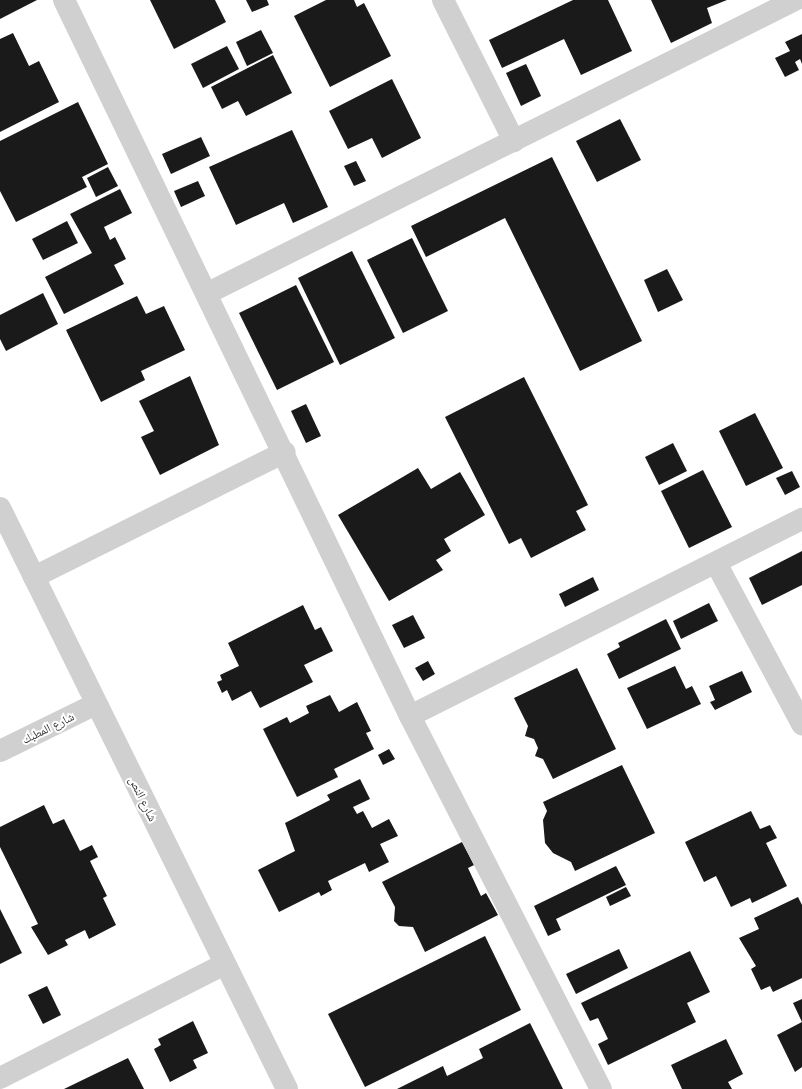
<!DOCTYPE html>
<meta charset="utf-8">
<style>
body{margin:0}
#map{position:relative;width:802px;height:1089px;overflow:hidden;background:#fff;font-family:Quicksand,"Noto Naskh Arabic",sans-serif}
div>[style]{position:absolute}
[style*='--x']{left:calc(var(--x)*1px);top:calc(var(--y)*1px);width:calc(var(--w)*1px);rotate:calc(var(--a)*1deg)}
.building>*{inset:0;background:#1a1a1a}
.minor>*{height:22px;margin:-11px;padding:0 11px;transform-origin:11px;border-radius:11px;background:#d0d0d0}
.tertiary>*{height:22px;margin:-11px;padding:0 11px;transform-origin:11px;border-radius:11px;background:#d0d0d0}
span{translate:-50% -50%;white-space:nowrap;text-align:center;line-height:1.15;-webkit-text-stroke:4px #fff;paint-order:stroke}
.street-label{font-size:12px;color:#333}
</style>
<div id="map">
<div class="building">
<div style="clip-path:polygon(0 0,37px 0,0 19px)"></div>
<div style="clip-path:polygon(150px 0,215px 0,226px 22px,174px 49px)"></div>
<div style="clip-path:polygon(246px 0,267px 0,269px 5px,252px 12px)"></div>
<div style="clip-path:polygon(326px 0,354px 0,357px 7px,364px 3px,391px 56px,330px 87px,294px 16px)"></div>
<div style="clip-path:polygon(573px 0,608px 0,632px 51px,581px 75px,564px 39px,502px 68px,489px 40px)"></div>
<div style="clip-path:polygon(651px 0,727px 0,707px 8px,712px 23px,671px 43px)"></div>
<div style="clip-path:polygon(261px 30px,273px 53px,247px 66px,236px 42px)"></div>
<div style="clip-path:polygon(13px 33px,29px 66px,39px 61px,59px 102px,0 132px,0 39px)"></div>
<div style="clip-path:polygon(802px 34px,802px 64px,800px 59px,795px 62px,799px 70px,785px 77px,775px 58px,790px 51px,785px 42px)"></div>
<div style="clip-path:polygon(227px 46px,239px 69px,203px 88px,191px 64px)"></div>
<div style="clip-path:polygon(273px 55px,292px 93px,246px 116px,238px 101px,222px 109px,211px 87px)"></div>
<div style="clip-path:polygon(526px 64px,541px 96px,521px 106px,506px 73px)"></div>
<div style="clip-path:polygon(392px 79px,421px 138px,382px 158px,372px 138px,348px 149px,329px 111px)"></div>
<div style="clip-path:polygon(78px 102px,108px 164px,82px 177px,87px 187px,16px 222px,0 191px,0 141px)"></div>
<div style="clip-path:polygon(620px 119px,641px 160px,597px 182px,576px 141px)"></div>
<div style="clip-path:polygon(292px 130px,328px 207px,293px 223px,284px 203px,236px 225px,209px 167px)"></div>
<div style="clip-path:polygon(201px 137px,210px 156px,171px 174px,162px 154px)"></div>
<div style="clip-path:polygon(552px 157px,642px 341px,580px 371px,505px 218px,426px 257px,411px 226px)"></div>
<div style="clip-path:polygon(356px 161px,366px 181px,354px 186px,344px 166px)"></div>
<div style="clip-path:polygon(108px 167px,118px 186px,96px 197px,87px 178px)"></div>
<div style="clip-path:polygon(198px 181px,205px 196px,181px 207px,174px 191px)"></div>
<div style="clip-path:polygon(120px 189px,132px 213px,104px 227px,110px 240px,115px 237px,126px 259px,114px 265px,124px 284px,64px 314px,45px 277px,92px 253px,70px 214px)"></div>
<div style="clip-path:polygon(67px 221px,78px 243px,43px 260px,32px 239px)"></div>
<div style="clip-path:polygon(412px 238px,448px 311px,403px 333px,367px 260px)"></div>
<div style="clip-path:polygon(352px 251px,395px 338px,340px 365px,298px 278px)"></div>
<div style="clip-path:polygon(667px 269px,683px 300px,658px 312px,644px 280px)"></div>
<div style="clip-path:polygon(296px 285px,334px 362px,277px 390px,239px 313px)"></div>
<div style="clip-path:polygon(43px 293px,58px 324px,6px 351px,0 339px,0 315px)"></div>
<div style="clip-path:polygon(137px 296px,146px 314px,164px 306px,185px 350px,141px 371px,145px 380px,101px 402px,66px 330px)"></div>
<div style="clip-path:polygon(190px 376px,219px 445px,160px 475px,141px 437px,154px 431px,139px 401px)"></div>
<div style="clip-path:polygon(524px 377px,588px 505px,576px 511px,586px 530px,531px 558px,521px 538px,509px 544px,445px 417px)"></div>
<div style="clip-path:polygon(306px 404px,321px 436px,306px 443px,291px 411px)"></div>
<div style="clip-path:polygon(755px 413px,783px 468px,746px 486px,719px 431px)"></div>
<div style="clip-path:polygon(673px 443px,687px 471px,659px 485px,645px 457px)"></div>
<div style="clip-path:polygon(418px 468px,431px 489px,460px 472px,485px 515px,444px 539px,451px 551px,436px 560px,443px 570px,389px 601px,338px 515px)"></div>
<div style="clip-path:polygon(703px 470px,732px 527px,689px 548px,661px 491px)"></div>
<div style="clip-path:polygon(792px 471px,800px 487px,785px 495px,776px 478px)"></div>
<div style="clip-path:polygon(802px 551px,802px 585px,762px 605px,749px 578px)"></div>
<div style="clip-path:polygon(593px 577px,599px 590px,565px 607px,559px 594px)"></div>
<div style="clip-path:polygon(709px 603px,718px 621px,681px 639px,673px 621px)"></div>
<div style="clip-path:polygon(303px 605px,315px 630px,321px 627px,333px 651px,304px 665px,313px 682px,260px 708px,251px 691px,232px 701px,227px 690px,222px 693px,217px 682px,222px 680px,220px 675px,239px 666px,228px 643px)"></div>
<div style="clip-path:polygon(413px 615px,425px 638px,404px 648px,392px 625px)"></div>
<div style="clip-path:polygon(666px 619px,681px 649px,619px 679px,607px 654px,620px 647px,618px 643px)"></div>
<div style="clip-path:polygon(428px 661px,435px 674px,423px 681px,415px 668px)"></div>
<div style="clip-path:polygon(675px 666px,686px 689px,692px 686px,701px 704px,647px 729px,627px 688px)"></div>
<div style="clip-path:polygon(577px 668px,616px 749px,553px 779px,543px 759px,535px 756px,538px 748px,534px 739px,525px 736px,528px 726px,514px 698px)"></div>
<div style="clip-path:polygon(742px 671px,752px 692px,715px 710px,710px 702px,715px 700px,709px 686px)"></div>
<div style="clip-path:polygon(330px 695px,339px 712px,357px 702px,371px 731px,366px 733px,374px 749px,334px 769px,338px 777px,297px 797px,263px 729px,287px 717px,290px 723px,309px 713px,306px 706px)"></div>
<div style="clip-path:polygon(389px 749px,395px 759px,383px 765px,378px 755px)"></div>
<div style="clip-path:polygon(622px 765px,655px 833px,575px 871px,571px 862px,553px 853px,545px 843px,543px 820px,547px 811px,543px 802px)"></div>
<div style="clip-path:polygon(360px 779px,370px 799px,353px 807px,357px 814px,363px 811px,372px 828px,389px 819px,398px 836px,380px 844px,389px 862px,369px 872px,365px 863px,328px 881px,332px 890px,321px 896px,319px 892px,279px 912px,258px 870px,295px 851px,285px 823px,330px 800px,327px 795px)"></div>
<div style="clip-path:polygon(44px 805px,53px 824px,64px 819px,80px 851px,92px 845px,98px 857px,90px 861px,107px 896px,103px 898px,116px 925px,89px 939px,85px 930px,65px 940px,68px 945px,48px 955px,31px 927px,38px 924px,0 847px,0 827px)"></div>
<div style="clip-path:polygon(751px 811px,760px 829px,770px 825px,777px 838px,766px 843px,787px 886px,752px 903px,750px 898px,731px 907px,716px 876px,704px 882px,685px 842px)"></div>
<div style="clip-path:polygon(462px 842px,474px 865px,468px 868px,481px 896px,486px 893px,498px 915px,425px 952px,413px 927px,399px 926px,394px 921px,395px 907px,382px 882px)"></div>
<div style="clip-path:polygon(616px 866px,626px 885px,556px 919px,561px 930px,548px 936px,534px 906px)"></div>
<div style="clip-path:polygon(626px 887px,631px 896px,610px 906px,606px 897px)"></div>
<div style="clip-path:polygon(798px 897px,802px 905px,802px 978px,773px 992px,770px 986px,761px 990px,751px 969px,756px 966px,739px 938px,759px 929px,754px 918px)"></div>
<div style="clip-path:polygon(0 909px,22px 953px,0 964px)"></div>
<div style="clip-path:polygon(485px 936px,521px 1010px,365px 1087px,328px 1014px)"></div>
<div style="clip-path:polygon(619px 949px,628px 968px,576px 994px,566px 974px)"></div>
<div style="clip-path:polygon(690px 951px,710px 992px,687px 1003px,696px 1022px,608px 1065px,598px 1044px,608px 1039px,598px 1018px,590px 1021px,581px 1003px)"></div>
<div style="clip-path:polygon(47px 986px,61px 1015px,43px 1024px,28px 995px)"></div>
<div style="clip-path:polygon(802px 999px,802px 1022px,793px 1003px)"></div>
<div style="clip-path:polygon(193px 1021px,208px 1053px,193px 1060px,197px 1068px,170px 1082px,154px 1049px,161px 1045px,158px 1039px)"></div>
<div style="clip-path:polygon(802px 1022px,802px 1067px,795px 1072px,777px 1035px)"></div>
<div style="clip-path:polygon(530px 1023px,563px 1089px,397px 1089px,443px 1066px,447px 1076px,483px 1058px,479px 1049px)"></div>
<div style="clip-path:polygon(726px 1039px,743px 1074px,728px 1082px,732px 1089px,682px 1089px,671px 1065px)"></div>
<div style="clip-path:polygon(128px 1058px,144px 1089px,64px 1089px)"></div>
</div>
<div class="minor">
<div style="--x:64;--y:0;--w:795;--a:64.21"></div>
<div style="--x:410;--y:716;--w:419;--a:62.9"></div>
<div style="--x:443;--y:0;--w:158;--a:63.3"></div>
<div style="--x:208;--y:293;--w:656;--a:-26.53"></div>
<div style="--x:716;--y:563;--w:183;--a:61.9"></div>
<div style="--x:34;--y:577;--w:280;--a:-26.5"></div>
<div style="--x:410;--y:716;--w:439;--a:-26.7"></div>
<div style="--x:0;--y:1078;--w:252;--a:-26.9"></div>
</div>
<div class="tertiary">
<div style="--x:0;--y:508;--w:648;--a:63.71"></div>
<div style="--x:0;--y:751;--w:107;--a:-26.1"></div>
</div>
<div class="street-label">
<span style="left:48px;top:728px;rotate:-26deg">شارع المطبك</span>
<span style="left:143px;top:799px;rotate:64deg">شارع النص</span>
</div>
</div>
